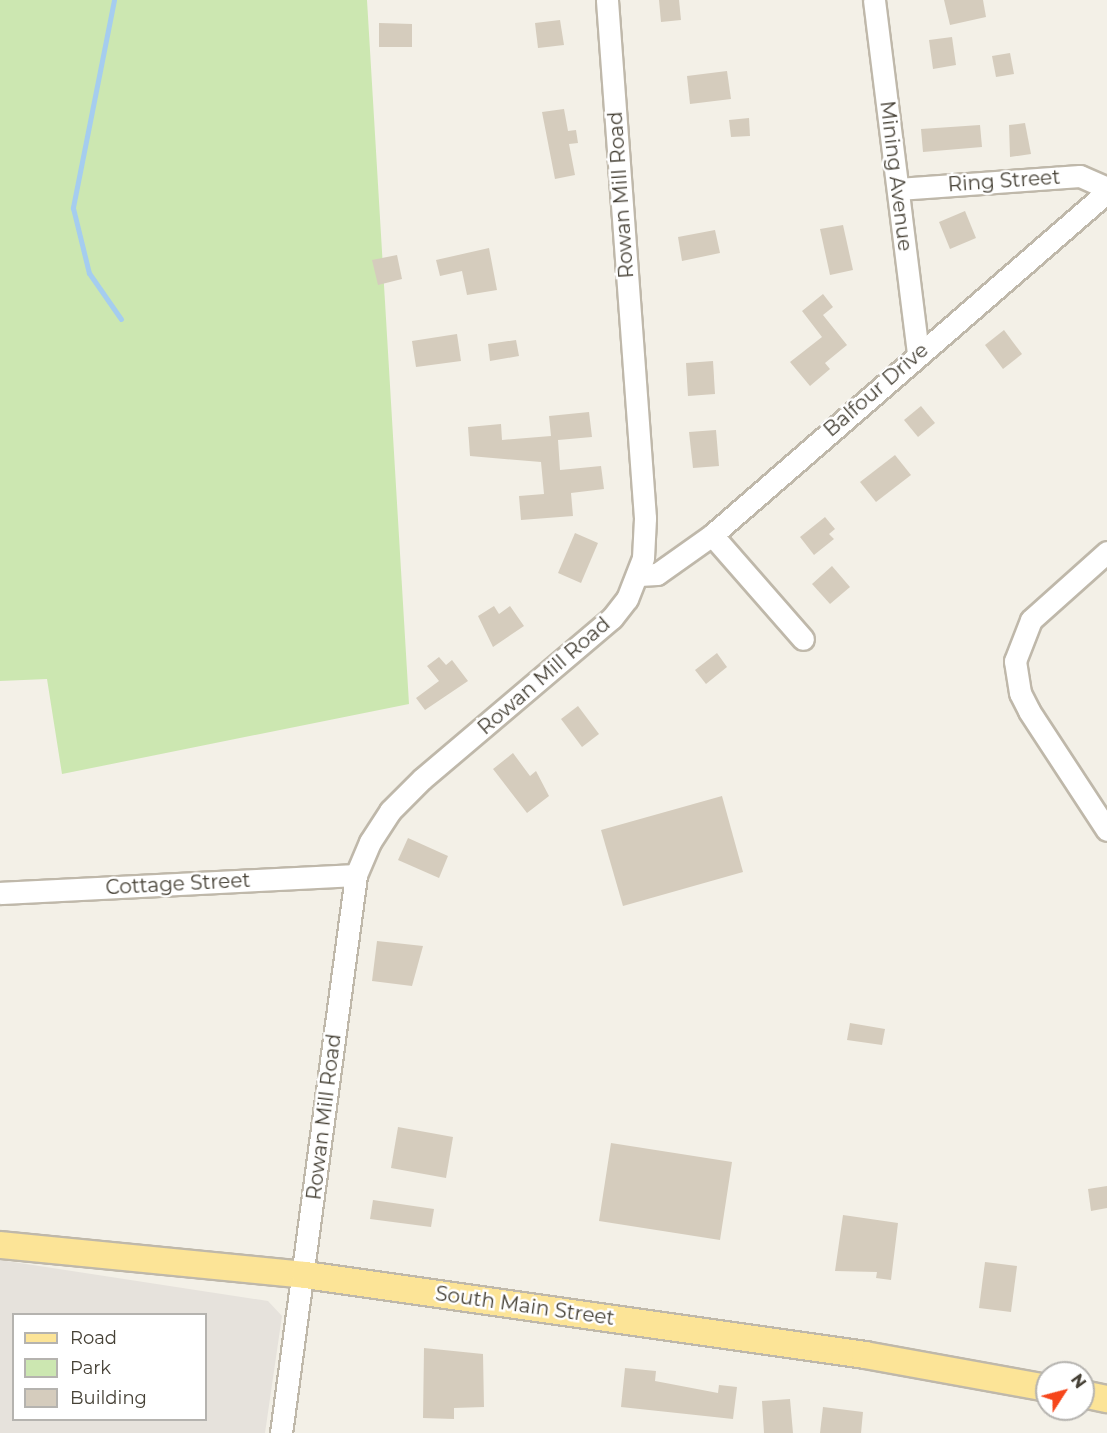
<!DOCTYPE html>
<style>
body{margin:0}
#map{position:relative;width:1107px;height:1433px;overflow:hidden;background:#f3f0e7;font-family:Montserrat,sans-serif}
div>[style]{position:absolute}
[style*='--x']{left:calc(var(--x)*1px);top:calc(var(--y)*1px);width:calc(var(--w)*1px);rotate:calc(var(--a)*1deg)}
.industrial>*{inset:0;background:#e6e2dc}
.green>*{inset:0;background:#cce7b1}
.stream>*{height:5px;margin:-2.5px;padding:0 2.5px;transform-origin:2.5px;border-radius:2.5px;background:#a5cdef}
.building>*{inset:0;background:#d5ccbd}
.roads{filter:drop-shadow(2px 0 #bfb8aa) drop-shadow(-2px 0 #bfb8aa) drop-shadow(0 2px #bfb8aa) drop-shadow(0 -2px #bfb8aa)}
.minor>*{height:21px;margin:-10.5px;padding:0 10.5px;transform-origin:10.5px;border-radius:10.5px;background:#fff}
.major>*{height:26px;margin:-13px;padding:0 13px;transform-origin:13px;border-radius:13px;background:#fce497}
span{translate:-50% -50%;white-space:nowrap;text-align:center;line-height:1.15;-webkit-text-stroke:5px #fff;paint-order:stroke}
.street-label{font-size:20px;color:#464136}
.legend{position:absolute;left:12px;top:1313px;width:195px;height:108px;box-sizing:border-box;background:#fff;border:2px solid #b5b3af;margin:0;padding:8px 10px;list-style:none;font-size:18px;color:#464136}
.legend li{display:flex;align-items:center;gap:12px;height:30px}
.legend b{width:30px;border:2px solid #b5b3af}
.north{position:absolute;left:1035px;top:1361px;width:60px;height:60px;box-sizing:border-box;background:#fff;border:2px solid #b5b3af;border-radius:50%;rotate:54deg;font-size:16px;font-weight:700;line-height:24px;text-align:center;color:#464136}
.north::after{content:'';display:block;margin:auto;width:21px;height:27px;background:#f6461b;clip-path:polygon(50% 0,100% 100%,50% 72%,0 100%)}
</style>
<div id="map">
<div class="industrial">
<div style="clip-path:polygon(evenodd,0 1260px,268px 1301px,282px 1316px,265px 1433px,0 1433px,0 1260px,14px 1314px,206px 1314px,206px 1420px,14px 1420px,14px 1314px)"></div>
</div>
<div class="green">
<div style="clip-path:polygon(0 0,367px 0,409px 704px,62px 774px,47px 679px,0 681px)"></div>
</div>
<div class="stream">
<div style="--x:114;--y:0;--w:212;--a:101.2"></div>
<div style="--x:73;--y:208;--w:67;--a:76.2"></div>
<div style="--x:89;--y:273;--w:56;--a:55.2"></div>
</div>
<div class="building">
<div style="clip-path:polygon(659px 0,679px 0,681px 20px,661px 22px)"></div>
<div style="clip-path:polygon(944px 0,983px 0,986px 17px,950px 25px)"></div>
<div style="clip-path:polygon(560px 20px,564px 45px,538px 48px,535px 23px)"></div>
<div style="clip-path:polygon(379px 23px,412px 24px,412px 47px,379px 47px)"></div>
<div style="clip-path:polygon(952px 37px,956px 65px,933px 69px,929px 40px)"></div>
<div style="clip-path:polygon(1010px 53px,1014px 74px,996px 77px,992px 56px)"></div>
<div style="clip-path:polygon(727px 71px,731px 99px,690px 104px,687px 76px)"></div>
<div style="clip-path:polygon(564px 109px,568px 131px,576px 130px,578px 143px,569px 144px,575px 175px,555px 179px,542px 112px)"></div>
<div style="clip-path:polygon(749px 118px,750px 136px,731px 137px,729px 120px)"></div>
<div style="clip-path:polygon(1025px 123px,1031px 154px,1010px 157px,1009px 125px)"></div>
<div style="clip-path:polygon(980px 125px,982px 147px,923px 152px,921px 129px)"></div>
<div style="clip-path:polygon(965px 211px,976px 238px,950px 249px,939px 222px)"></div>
<div style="clip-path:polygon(843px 225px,853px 270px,830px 275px,820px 229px)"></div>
<div style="clip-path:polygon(715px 230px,720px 253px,682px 261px,678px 237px)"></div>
<div style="clip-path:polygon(489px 248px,497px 290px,467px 295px,462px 271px,440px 276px,436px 260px)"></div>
<div style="clip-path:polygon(397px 255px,402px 279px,378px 285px,372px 260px)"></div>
<div style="clip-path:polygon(823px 294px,833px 307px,823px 315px,847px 345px,825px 363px,830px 369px,810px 386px,790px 362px,822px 337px,802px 311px)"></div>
<div style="clip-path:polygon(1004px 330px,1022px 354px,1003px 369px,985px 345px)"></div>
<div style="clip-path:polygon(457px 334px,461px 361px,416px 367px,412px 341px)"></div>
<div style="clip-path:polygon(516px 340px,519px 356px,490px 361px,488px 344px)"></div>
<div style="clip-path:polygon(713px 361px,715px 394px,688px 396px,686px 363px)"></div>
<div style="clip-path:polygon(921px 406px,935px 423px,918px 437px,904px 420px)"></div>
<div style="clip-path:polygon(589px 412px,592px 437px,558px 440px,560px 470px,601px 466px,604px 489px,571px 493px,573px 516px,521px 520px,519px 496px,544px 494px,541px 462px,470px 456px,468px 427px,501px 424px,502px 440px,551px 436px,549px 416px)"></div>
<div style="clip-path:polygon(716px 430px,719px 466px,693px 468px,689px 432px)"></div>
<div style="clip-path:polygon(895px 455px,911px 475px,876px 502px,860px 482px)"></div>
<div style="clip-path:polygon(825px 517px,835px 529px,829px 534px,834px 539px,814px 555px,800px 537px)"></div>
<div style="clip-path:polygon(575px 533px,598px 543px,581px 583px,558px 573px)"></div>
<div style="clip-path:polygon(832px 566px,850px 587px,830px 604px,812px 584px)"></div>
<div style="clip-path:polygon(494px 606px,499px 614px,510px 606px,524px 626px,493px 647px,478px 616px)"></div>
<div style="clip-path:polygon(717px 653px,727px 667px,706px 684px,695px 670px)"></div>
<div style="clip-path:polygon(439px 657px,446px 665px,452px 660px,468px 681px,425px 710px,416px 698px,439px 681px,427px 666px)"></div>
<div style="clip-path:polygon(578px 706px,599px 734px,582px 747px,561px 719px)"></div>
<div style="clip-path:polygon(513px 753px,530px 776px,536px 771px,549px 796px,527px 813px,493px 769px)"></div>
<div style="clip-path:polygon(722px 796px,743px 872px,623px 906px,601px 830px)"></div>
<div style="clip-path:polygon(408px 838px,448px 856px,439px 878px,398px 860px)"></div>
<div style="clip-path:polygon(377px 941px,423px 946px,412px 986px,372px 981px)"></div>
<div style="clip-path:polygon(850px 1023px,885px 1029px,882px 1045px,847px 1040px)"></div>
<div style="clip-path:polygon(398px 1127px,453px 1137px,446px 1178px,391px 1168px)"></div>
<div style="clip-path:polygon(611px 1143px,732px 1162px,720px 1240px,599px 1221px)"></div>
<div style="clip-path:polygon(1107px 1186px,1107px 1208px,1091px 1211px,1088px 1189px)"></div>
<div style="clip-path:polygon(373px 1200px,434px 1209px,431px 1227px,370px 1219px)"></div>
<div style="clip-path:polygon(843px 1215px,898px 1223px,891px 1280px,876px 1278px,877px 1272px,835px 1271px)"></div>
<div style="clip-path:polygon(985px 1262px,1017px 1266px,1011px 1312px,979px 1308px)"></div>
<div style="clip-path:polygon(424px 1348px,483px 1354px,484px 1407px,454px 1408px,454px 1419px,423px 1418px)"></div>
<div style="clip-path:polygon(625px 1368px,656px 1371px,655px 1381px,718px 1393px,719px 1385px,737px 1387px,733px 1419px,621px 1407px)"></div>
<div style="clip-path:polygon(790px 1399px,793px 1433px,764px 1433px,762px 1401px)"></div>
<div style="clip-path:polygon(823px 1407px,863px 1412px,861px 1433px,820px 1433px)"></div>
</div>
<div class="roads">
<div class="minor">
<div style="--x:874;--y:0;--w:356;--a:82.9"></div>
<div style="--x:898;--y:189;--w:182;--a:-4.1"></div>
<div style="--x:1080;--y:176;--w:30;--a:24"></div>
<div style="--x:712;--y:535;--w:138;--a:48.8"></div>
<div style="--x:1107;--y:552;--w:102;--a:138.2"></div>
<div style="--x:1031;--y:620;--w:44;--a:111.3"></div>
<div style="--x:1015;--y:661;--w:32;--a:81"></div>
<div style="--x:1020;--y:693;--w:20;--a:63"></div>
<div style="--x:1029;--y:711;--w:142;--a:56.8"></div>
<div style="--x:639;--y:575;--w:18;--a:-3"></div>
<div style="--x:657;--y:574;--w:67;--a:-35.3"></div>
<div style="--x:712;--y:535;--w:523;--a:-40.97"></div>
<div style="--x:0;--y:893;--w:356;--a:-2.9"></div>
<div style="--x:281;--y:1433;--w:563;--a:-82.34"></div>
<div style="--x:356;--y:875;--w:36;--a:-67"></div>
<div style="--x:370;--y:842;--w:37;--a:-57"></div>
<div style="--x:390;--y:811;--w:45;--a:-45"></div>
<div style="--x:422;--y:779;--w:249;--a:-40.3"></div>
<div style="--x:612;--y:618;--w:24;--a:-52"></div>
<div style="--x:627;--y:599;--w:44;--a:-68.7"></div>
<div style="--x:643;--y:558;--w:40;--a:-87.1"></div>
<div style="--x:645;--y:518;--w:519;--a:-94.2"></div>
</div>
<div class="major">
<div style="--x:0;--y:1245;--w:306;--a:5.6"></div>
<div style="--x:305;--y:1275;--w:566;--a:8.13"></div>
<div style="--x:865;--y:1355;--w:185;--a:10.3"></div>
<div style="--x:1083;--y:1394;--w:25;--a:12"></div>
</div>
</div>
<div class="street-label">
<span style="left:896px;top:176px;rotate:83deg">Mining Avenue</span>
<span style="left:1004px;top:181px;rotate:-4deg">Ring Street</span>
<span style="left:621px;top:195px;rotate:-94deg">Rowan Mill Road</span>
<span style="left:876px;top:390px;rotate:-41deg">Balfour Drive</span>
<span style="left:544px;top:676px;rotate:-41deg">Rowan Mill Road</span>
<span style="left:178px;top:884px;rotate:-3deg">Cottage Street</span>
<span style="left:324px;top:1117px;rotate:-83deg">Rowan Mill Road</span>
<span style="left:525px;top:1306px;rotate:8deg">South Main Street</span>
</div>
<ul class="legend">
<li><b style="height:8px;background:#fce497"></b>Road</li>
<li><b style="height:16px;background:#cce7b1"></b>Park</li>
<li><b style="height:16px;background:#d5ccbd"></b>Building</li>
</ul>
<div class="north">N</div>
</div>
